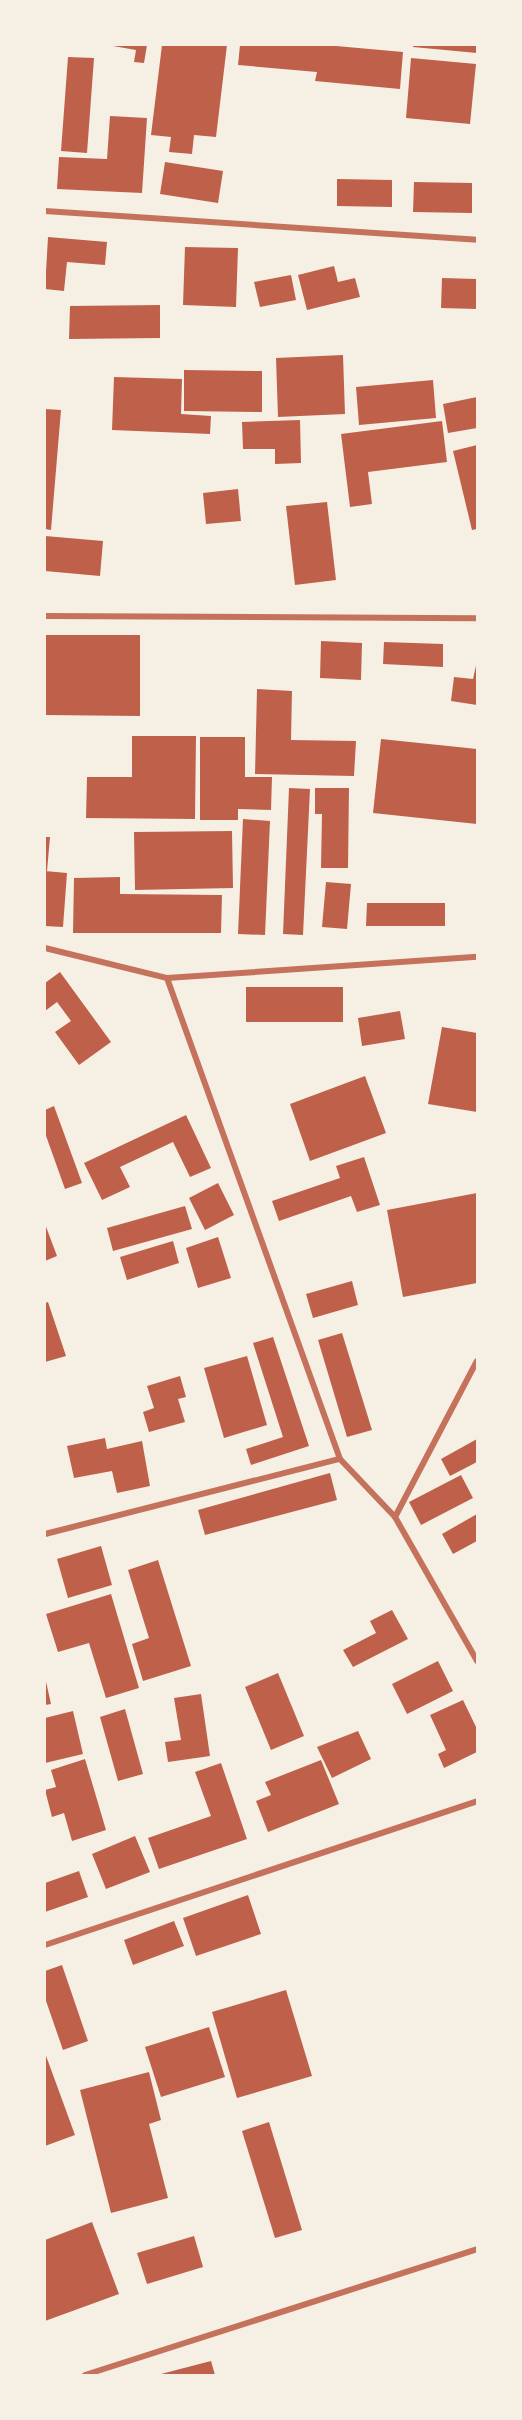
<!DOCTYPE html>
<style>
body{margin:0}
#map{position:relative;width:522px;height:2420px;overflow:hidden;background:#f6efe4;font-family:Figtree,sans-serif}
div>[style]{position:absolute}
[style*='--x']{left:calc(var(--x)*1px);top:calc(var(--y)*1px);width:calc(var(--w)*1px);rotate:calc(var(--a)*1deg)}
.building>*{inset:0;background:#bf614a}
.minor>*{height:6px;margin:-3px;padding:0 3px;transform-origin:3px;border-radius:3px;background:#c5725c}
span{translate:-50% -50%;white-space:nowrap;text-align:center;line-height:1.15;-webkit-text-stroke:4.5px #f6efe4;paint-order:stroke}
.frame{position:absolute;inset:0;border:46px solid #f6efe4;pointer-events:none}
</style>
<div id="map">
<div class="building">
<div style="clip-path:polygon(147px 45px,144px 63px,134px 62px,136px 50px,113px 46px)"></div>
<div style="clip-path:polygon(162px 45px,227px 45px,216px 137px,194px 135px,192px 154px,169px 152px,171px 137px,151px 135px)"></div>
<div style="clip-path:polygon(240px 45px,325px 45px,403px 52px,400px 89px,315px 81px,317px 72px,238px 65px)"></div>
<div style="clip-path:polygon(413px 45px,477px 45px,477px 53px,413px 47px)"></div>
<div style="clip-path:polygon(68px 57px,94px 58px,87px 153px,61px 151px)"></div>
<div style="clip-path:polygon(411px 58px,476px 64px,470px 124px,406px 118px)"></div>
<div style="clip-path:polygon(110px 116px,147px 118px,142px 193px,57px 189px,59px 157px,107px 159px)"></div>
<div style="clip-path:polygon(165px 162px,223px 171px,218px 203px,160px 194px)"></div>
<div style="clip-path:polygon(337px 179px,392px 180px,392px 207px,337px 206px)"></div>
<div style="clip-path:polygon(414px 182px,472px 183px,472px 213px,413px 212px)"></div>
<div style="clip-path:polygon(48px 237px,107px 242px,105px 265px,67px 262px,64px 291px,45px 289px)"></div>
<div style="clip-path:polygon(185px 247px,238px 248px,236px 307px,183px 305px)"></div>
<div style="clip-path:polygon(334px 266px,338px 282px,355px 278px,360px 297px,307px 310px,298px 275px)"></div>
<div style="clip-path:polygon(291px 275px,296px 300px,260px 307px,254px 282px)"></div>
<div style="clip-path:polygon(442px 278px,477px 279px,477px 309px,441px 308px)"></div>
<div style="clip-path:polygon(160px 305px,160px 338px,69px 339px,70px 306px)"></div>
<div style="clip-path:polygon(343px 355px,345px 414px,278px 417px,276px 358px)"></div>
<div style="clip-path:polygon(184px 370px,262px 371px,262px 412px,184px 411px)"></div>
<div style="clip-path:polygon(114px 377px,182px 379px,181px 414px,211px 416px,210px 434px,112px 430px)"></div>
<div style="clip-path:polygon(433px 380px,436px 418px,359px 425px,356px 387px)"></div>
<div style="clip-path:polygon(477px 397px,477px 428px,448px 433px,443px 404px)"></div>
<div style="clip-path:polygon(45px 409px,61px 410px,51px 530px,45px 529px)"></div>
<div style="clip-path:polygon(300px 420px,301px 463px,275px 464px,275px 449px,243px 449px,242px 422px)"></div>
<div style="clip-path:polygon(442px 421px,447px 462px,368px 472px,372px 504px,350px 507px,341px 434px)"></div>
<div style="clip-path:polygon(477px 445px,477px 529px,472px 530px,453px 451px)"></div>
<div style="clip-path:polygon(238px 489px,241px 521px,206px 524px,203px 493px)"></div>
<div style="clip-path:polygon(327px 502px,336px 580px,295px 585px,286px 506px)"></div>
<div style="clip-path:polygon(45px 536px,103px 541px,100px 576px,45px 571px)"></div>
<div style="clip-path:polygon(45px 635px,140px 635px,140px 716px,45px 715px)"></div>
<div style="clip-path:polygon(321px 641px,362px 643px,361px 680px,320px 678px)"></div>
<div style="clip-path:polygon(384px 642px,443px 644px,443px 667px,383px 664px)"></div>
<div style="clip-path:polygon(477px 661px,477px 705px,451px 701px,454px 677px,473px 679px)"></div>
<div style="clip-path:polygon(257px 689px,292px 691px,291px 740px,356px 741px,354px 776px,255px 774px)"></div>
<div style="clip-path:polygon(132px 736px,196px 736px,195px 819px,86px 818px,87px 777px,132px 777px)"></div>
<div style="clip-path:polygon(200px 737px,245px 737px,245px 777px,272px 777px,271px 810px,238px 809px,238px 820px,200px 820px)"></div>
<div style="clip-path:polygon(381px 739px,477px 749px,477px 824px,373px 813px)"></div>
<div style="clip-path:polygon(289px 788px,310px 789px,303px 935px,283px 934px)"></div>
<div style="clip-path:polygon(315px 788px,349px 788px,348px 868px,321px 868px,322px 814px,315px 814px)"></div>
<div style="clip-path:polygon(243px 819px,270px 821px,265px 935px,238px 934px)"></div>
<div style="clip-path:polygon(232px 831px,233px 888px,135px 890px,134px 832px)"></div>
<div style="clip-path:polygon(45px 837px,50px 837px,47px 871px,45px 871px)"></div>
<div style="clip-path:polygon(45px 871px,67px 873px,63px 927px,45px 926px)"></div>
<div style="clip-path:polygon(120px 877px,120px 894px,222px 895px,221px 933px,73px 933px,74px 878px)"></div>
<div style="clip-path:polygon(326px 882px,351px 884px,347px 929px,322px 927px)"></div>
<div style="clip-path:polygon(367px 903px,445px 903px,445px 926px,366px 926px)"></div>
<div style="clip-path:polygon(60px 972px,111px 1042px,79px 1065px,55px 1032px,71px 1021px,57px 1002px,45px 1011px,45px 983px)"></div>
<div style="clip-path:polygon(246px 987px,343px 987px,343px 1022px,246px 1022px)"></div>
<div style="clip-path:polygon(400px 1011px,405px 1039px,362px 1046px,358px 1018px)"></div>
<div style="clip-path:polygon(442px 1027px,477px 1033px,477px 1112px,428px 1104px)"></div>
<div style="clip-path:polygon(365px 1076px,386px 1133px,310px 1161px,290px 1104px)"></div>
<div style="clip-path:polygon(54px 1106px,82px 1183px,65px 1189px,45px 1133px,45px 1110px)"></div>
<div style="clip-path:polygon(186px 1115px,211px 1168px,190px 1177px,173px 1142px,120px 1167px,130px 1187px,102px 1200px,84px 1163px)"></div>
<div style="clip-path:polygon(364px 1157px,380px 1205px,357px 1212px,351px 1196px,279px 1221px,272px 1201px,340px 1178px,336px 1166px)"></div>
<div style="clip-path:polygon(218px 1183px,234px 1215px,205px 1230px,189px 1198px)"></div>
<div style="clip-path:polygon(477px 1193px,477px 1283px,403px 1297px,387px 1210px)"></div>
<div style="clip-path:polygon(185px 1206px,192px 1229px,113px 1251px,107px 1228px)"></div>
<div style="clip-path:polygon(45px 1224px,57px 1256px,45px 1261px)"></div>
<div style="clip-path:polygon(218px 1237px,231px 1278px,198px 1288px,186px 1248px)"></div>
<div style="clip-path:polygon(173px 1241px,179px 1263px,127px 1280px,120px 1257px)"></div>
<div style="clip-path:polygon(352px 1281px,358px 1305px,313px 1318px,306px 1294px)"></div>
<div style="clip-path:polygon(48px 1302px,66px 1356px,45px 1362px,45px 1303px)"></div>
<div style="clip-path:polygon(342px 1333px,372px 1430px,347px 1437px,318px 1340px)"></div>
<div style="clip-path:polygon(273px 1337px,309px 1446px,251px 1465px,246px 1449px,283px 1437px,253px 1343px)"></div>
<div style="clip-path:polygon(247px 1356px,267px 1425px,224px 1438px,204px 1368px)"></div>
<div style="clip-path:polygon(180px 1376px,186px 1397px,178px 1399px,185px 1422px,149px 1432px,143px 1412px,154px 1408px,147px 1386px)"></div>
<div style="clip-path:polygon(105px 1438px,107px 1449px,142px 1441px,150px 1486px,117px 1493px,112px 1471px,74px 1478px,67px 1446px)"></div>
<div style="clip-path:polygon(477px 1439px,477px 1462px,450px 1476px,441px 1459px)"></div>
<div style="clip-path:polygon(330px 1473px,337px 1500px,205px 1535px,198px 1510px)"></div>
<div style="clip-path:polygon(461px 1475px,473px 1498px,421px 1525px,409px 1502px)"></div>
<div style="clip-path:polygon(477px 1514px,477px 1541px,453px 1554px,442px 1534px)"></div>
<div style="clip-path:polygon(101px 1546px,112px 1585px,68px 1598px,57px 1559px)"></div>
<div style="clip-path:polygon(158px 1560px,191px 1666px,143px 1681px,132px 1644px,149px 1638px,128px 1570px)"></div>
<div style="clip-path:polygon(111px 1594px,139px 1688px,106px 1698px,89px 1643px,58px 1652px,46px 1614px)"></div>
<div style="clip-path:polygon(392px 1610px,408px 1639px,353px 1667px,343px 1650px,376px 1633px,370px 1621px)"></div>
<div style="clip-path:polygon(438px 1661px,453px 1691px,407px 1714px,392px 1684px)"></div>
<div style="clip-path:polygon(278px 1673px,304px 1736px,271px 1750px,245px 1687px)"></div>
<div style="clip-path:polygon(45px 1677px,51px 1704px,45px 1705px)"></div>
<div style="clip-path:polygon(201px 1694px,210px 1756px,168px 1762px,165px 1742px,181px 1740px,174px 1698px)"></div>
<div style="clip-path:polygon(463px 1700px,477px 1729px,477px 1752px,444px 1768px,438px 1754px,446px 1750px,430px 1715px)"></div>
<div style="clip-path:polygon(125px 1709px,143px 1774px,118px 1781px,100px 1717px)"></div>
<div style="clip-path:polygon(73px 1711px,83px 1754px,45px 1763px,45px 1718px)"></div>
<div style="clip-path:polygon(358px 1731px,371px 1759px,332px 1778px,317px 1747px)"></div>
<div style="clip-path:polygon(85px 1759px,106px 1830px,72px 1841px,64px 1813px,52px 1817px,45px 1790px,56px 1787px,51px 1770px)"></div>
<div style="clip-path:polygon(321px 1760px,339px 1804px,268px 1832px,256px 1801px,271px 1795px,265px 1782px)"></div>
<div style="clip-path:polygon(221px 1763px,247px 1839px,159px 1869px,148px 1838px,211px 1816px,195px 1772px)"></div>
<div style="clip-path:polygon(135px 1836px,150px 1872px,106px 1889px,92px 1854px)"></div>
<div style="clip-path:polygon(79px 1871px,88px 1897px,45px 1912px,45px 1883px)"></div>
<div style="clip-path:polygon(248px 1895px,261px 1934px,196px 1956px,183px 1918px)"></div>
<div style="clip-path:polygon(174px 1921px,184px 1946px,133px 1965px,124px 1940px)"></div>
<div style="clip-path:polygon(62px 1965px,88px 2041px,63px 2050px,45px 1998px,45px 1971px)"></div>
<div style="clip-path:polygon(286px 1990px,312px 2076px,237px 2098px,212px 2012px)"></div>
<div style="clip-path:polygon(209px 2027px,225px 2077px,161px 2097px,145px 2047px)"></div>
<div style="clip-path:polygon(45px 2053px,75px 2135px,45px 2146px)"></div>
<div style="clip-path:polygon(149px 2072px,161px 2120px,149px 2124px,168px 2198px,111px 2213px,80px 2090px)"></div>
<div style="clip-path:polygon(269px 2122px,302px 2230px,275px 2238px,242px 2131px)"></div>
<div style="clip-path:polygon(92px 2222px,119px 2294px,45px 2321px,45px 2240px)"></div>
<div style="clip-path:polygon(194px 2236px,203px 2267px,147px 2284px,137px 2253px)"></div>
<div style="clip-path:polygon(211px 2361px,215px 2375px,161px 2375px,161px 2374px)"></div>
</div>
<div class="minor">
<div style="--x:45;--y:211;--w:433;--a:3.8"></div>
<div style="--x:45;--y:616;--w:432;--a:0.3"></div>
<div style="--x:45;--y:948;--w:126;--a:13.8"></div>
<div style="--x:167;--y:978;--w:311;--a:-3.9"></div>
<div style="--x:167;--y:978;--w:511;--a:70.22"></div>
<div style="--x:340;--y:1459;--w:80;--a:46.5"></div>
<div style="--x:395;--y:1517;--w:166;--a:60.3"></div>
<div style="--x:395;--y:1517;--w:176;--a:-62.3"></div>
<div style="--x:45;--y:1534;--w:304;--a:-14.3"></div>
<div style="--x:45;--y:1945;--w:455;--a:-18.4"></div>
<div style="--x:85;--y:2375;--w:412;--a:-17.8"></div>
</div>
<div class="frame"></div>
</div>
